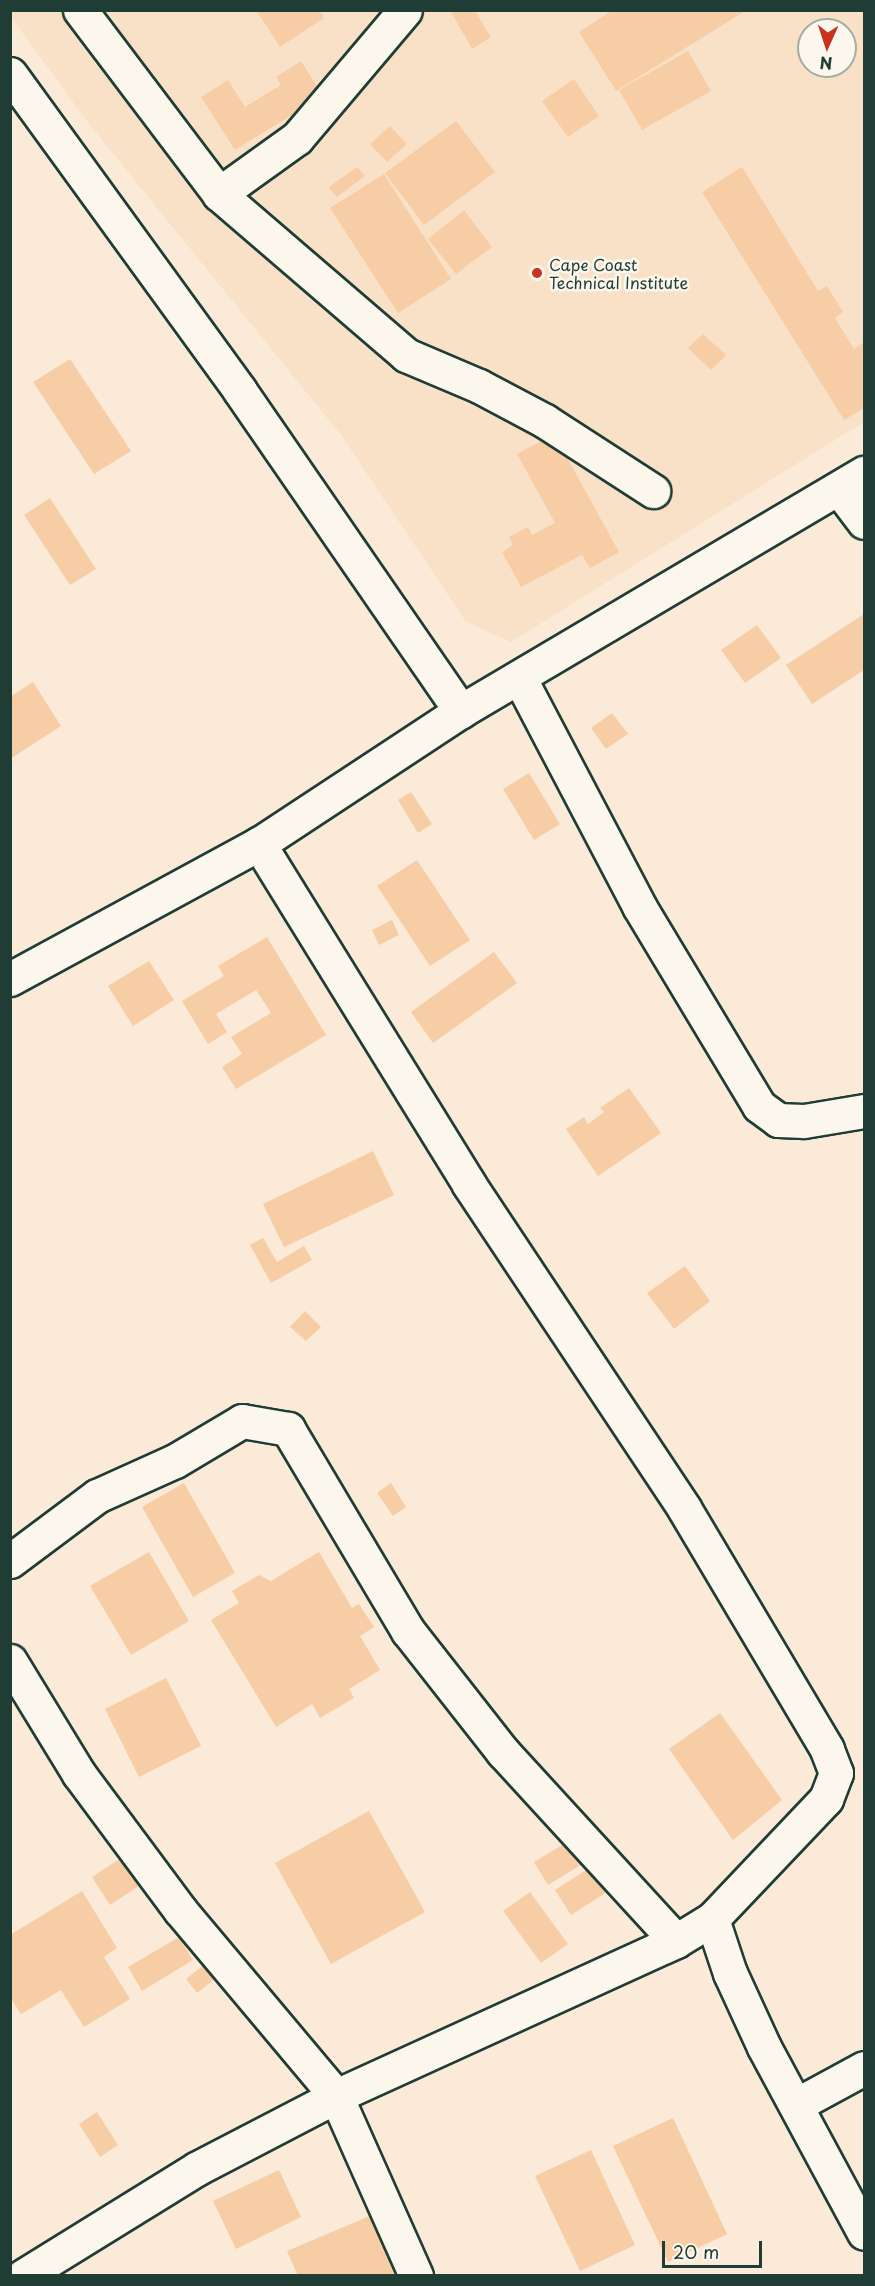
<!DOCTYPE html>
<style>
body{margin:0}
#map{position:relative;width:875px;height:2286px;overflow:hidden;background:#faead7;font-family:"Playpen Sans",sans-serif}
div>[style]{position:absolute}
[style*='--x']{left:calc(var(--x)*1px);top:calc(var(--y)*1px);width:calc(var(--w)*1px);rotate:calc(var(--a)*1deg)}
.built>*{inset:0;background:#f9e1c8}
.building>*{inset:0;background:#f7cda6}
.roads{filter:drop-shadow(2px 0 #1f3d34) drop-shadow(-2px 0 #1f3d34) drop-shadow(0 2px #1f3d34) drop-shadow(0 -2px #1f3d34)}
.minor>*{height:33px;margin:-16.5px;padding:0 16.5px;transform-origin:16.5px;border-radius:16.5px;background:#fbf7ec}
.dots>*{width:16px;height:16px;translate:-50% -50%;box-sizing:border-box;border:3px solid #fbf7ec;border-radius:50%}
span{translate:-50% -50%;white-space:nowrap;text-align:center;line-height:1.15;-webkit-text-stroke:5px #fbf7ec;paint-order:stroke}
.poi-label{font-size:16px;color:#1f3d34}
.left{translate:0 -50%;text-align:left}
.frame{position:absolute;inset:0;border:12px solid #1f3d34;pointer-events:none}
.north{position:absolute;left:797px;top:18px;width:60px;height:60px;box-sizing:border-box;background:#fbf7ec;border:2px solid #a3ada2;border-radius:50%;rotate:183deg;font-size:16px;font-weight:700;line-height:24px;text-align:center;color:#1f3d34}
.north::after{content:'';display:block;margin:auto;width:21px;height:27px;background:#c8321e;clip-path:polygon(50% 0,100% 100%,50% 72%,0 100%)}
.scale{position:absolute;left:662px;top:2241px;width:100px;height:27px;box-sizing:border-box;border:3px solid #1f3d34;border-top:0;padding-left:8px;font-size:18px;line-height:21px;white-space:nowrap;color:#1f3d34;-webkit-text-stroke:4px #fbf7ec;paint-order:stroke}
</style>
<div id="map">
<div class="built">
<div style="clip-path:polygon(evenodd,10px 11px,864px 11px,864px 422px,511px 642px,466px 622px,341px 435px,89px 124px,11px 17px,10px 11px,809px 30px,845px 30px,845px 66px,809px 66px,809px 30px)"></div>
</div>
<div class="building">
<div style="clip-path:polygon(256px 10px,319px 10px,324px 18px,280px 47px)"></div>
<div style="clip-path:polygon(450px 10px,474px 10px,491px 37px,472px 49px)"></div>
<div style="clip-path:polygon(613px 10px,747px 10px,616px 91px,579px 32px)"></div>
<div style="clip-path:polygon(688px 51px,711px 91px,642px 130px,619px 90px)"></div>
<div style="clip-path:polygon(301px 61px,323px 96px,235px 150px,201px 97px,228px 80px,245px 107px,281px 85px,276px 77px)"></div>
<div style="clip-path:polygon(574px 79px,599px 116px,568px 137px,542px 101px)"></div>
<div style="clip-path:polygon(456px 121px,495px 172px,424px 225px,385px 173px)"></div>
<div style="clip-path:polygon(390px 126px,407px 144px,387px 162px,370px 144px)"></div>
<div style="clip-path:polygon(357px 167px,365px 176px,337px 197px,329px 187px)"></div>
<div style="clip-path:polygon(742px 167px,818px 291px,827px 286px,843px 312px,835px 318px,854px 349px,864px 342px,864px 408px,844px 420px,702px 192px)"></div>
<div style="clip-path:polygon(384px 174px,451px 279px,398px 313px,330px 208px)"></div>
<div style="clip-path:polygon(464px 210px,492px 247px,456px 274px,428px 239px)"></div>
<div style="clip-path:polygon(703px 334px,726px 355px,711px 370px,688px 348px)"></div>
<div style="clip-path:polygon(70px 359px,131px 451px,94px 474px,33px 382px)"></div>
<div style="clip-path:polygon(554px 434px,619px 552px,590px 568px,582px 555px,521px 587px,502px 552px,513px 545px,509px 537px,528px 527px,532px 535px,555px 523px,517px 454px)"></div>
<div style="clip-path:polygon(50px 498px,96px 569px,70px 585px,24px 515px)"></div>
<div style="clip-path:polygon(864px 614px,864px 670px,812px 704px,786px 665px)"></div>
<div style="clip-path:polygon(757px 625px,781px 658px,745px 683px,721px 650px)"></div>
<div style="clip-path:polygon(33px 682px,61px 726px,10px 759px,10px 697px)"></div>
<div style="clip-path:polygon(612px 713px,628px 734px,606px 749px,591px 728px)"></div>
<div style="clip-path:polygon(529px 773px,560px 824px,534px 840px,503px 789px)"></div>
<div style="clip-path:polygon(411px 792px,432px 824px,418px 833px,398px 800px)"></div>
<div style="clip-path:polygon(417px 860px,470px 940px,430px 966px,377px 886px)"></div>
<div style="clip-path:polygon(392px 920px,399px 935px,379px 945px,372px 930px)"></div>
<div style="clip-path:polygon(267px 937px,326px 1035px,236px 1089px,222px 1067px,242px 1054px,231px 1037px,271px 1013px,256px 990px,216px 1014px,227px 1032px,208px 1044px,182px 1001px,224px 976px,218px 966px)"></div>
<div style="clip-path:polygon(494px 952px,517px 983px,433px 1043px,411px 1012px)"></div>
<div style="clip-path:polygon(149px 961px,174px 1000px,133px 1026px,108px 986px)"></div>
<div style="clip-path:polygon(629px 1088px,661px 1133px,598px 1176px,566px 1129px,584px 1117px,588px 1124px,604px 1112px,600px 1108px)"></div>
<div style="clip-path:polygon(373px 1151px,394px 1195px,284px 1247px,263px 1204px)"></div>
<div style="clip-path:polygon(263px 1238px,277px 1262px,304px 1246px,312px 1260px,271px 1283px,250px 1245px)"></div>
<div style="clip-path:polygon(685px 1266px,710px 1301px,674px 1329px,647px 1293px)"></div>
<div style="clip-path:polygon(305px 1311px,321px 1327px,306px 1341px,290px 1327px)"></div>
<div style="clip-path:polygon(184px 1483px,235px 1573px,193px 1597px,142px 1507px)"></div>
<div style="clip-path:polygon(391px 1483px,406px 1507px,393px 1516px,377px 1493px)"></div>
<div style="clip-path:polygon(149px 1552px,189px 1621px,131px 1655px,90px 1586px)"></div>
<div style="clip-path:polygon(319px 1552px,352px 1608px,359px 1604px,374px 1627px,360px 1636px,380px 1670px,349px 1689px,354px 1698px,320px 1718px,312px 1704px,276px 1727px,211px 1620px,239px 1603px,232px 1591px,259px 1575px,271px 1581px)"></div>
<div style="clip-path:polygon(166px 1678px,201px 1746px,139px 1777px,105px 1709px)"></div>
<div style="clip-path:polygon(720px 1713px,782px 1800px,733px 1840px,669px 1749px)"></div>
<div style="clip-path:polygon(369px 1811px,425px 1912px,331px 1964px,275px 1863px)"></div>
<div style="clip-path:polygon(569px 1841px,584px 1863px,548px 1885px,534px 1862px)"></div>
<div style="clip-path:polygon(127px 1854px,145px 1882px,110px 1905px,92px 1877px)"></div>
<div style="clip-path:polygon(591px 1867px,607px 1892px,571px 1915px,555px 1890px)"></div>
<div style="clip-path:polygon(82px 1891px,117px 1948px,104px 1957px,130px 1999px,84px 2027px,61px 1990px,21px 2014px,10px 1997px,10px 1935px)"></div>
<div style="clip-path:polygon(530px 1892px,568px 1944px,541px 1963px,503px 1911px)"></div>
<div style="clip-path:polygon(179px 1937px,193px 1960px,142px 1991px,128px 1967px)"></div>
<div style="clip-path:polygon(205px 1964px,216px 1978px,197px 1993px,186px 1979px)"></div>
<div style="clip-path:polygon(97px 2112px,118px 2145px,100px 2157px,79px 2124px)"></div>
<div style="clip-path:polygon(673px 2118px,727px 2234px,668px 2262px,613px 2146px)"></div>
<div style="clip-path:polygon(591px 2150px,635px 2245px,580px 2271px,535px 2176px)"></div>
<div style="clip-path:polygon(279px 2170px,301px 2217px,236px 2249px,213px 2201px)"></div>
<div style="clip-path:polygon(372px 2215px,398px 2276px,298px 2276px,287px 2251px)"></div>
</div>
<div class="roads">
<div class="minor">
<div style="--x:80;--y:10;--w:231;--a:52.9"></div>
<div style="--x:219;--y:194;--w:247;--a:40.7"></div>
<div style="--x:406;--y:355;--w:79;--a:23"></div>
<div style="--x:479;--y:386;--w:75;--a:27.9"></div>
<div style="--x:545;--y:421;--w:129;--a:32.9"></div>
<div style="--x:10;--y:74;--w:392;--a:54"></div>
<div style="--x:240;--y:391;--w:389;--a:55.4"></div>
<div style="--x:219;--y:194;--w:96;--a:-35.7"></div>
<div style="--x:297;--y:138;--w:167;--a:-49.8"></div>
<div style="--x:839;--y:489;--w:41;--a:52.9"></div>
<div style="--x:520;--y:679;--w:256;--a:62.3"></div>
<div style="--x:639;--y:906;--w:233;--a:59"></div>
<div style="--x:759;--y:1106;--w:24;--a:36"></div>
<div style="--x:778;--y:1120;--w:26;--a:2"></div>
<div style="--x:804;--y:1121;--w:61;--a:-9.5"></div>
<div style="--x:10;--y:979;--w:283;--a:-28.5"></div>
<div style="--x:259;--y:844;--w:242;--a:-33.4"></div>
<div style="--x:461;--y:711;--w:468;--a:-30.6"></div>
<div style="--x:10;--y:1561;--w:109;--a:-36.8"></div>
<div style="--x:97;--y:1496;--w:85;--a:-24.2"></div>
<div style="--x:175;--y:1461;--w:78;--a:-30.8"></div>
<div style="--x:242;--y:1421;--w:47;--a:9.9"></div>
<div style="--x:288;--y:1429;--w:235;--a:59.3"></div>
<div style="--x:408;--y:1631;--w:154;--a:51.9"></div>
<div style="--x:503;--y:1752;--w:256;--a:47.5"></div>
<div style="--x:10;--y:1661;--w:132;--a:58.6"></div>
<div style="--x:79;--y:1774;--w:169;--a:53.4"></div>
<div style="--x:180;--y:1910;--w:243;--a:50"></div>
<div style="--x:336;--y:2096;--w:374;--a:-24.5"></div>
<div style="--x:676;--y:1941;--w:42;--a:-31.4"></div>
<div style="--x:712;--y:1919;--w:166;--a:-46.5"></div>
<div style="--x:826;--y:1799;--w:28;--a:-69"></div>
<div style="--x:836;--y:1773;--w:26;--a:-111"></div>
<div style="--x:827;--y:1749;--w:280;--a:-120.7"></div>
<div style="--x:684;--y:1508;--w:389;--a:-123.6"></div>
<div style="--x:469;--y:1184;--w:400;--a:-121.7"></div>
<div style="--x:712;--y:1919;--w:57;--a:71.6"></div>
<div style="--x:730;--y:1973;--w:81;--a:65.3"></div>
<div style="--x:764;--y:2047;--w:211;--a:61.7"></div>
<div style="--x:796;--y:2105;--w:77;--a:-28.6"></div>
<div style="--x:23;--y:2276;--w:203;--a:-31.7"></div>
<div style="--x:196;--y:2169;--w:158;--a:-27.5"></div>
<div style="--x:336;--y:2096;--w:197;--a:66"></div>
</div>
</div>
<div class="dots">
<div style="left:537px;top:273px;background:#c8321e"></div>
</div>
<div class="poi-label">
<span class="left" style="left:549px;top:273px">Cape Coast<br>Technical Institute</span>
</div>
<div class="frame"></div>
<div class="north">N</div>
<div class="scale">20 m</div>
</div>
